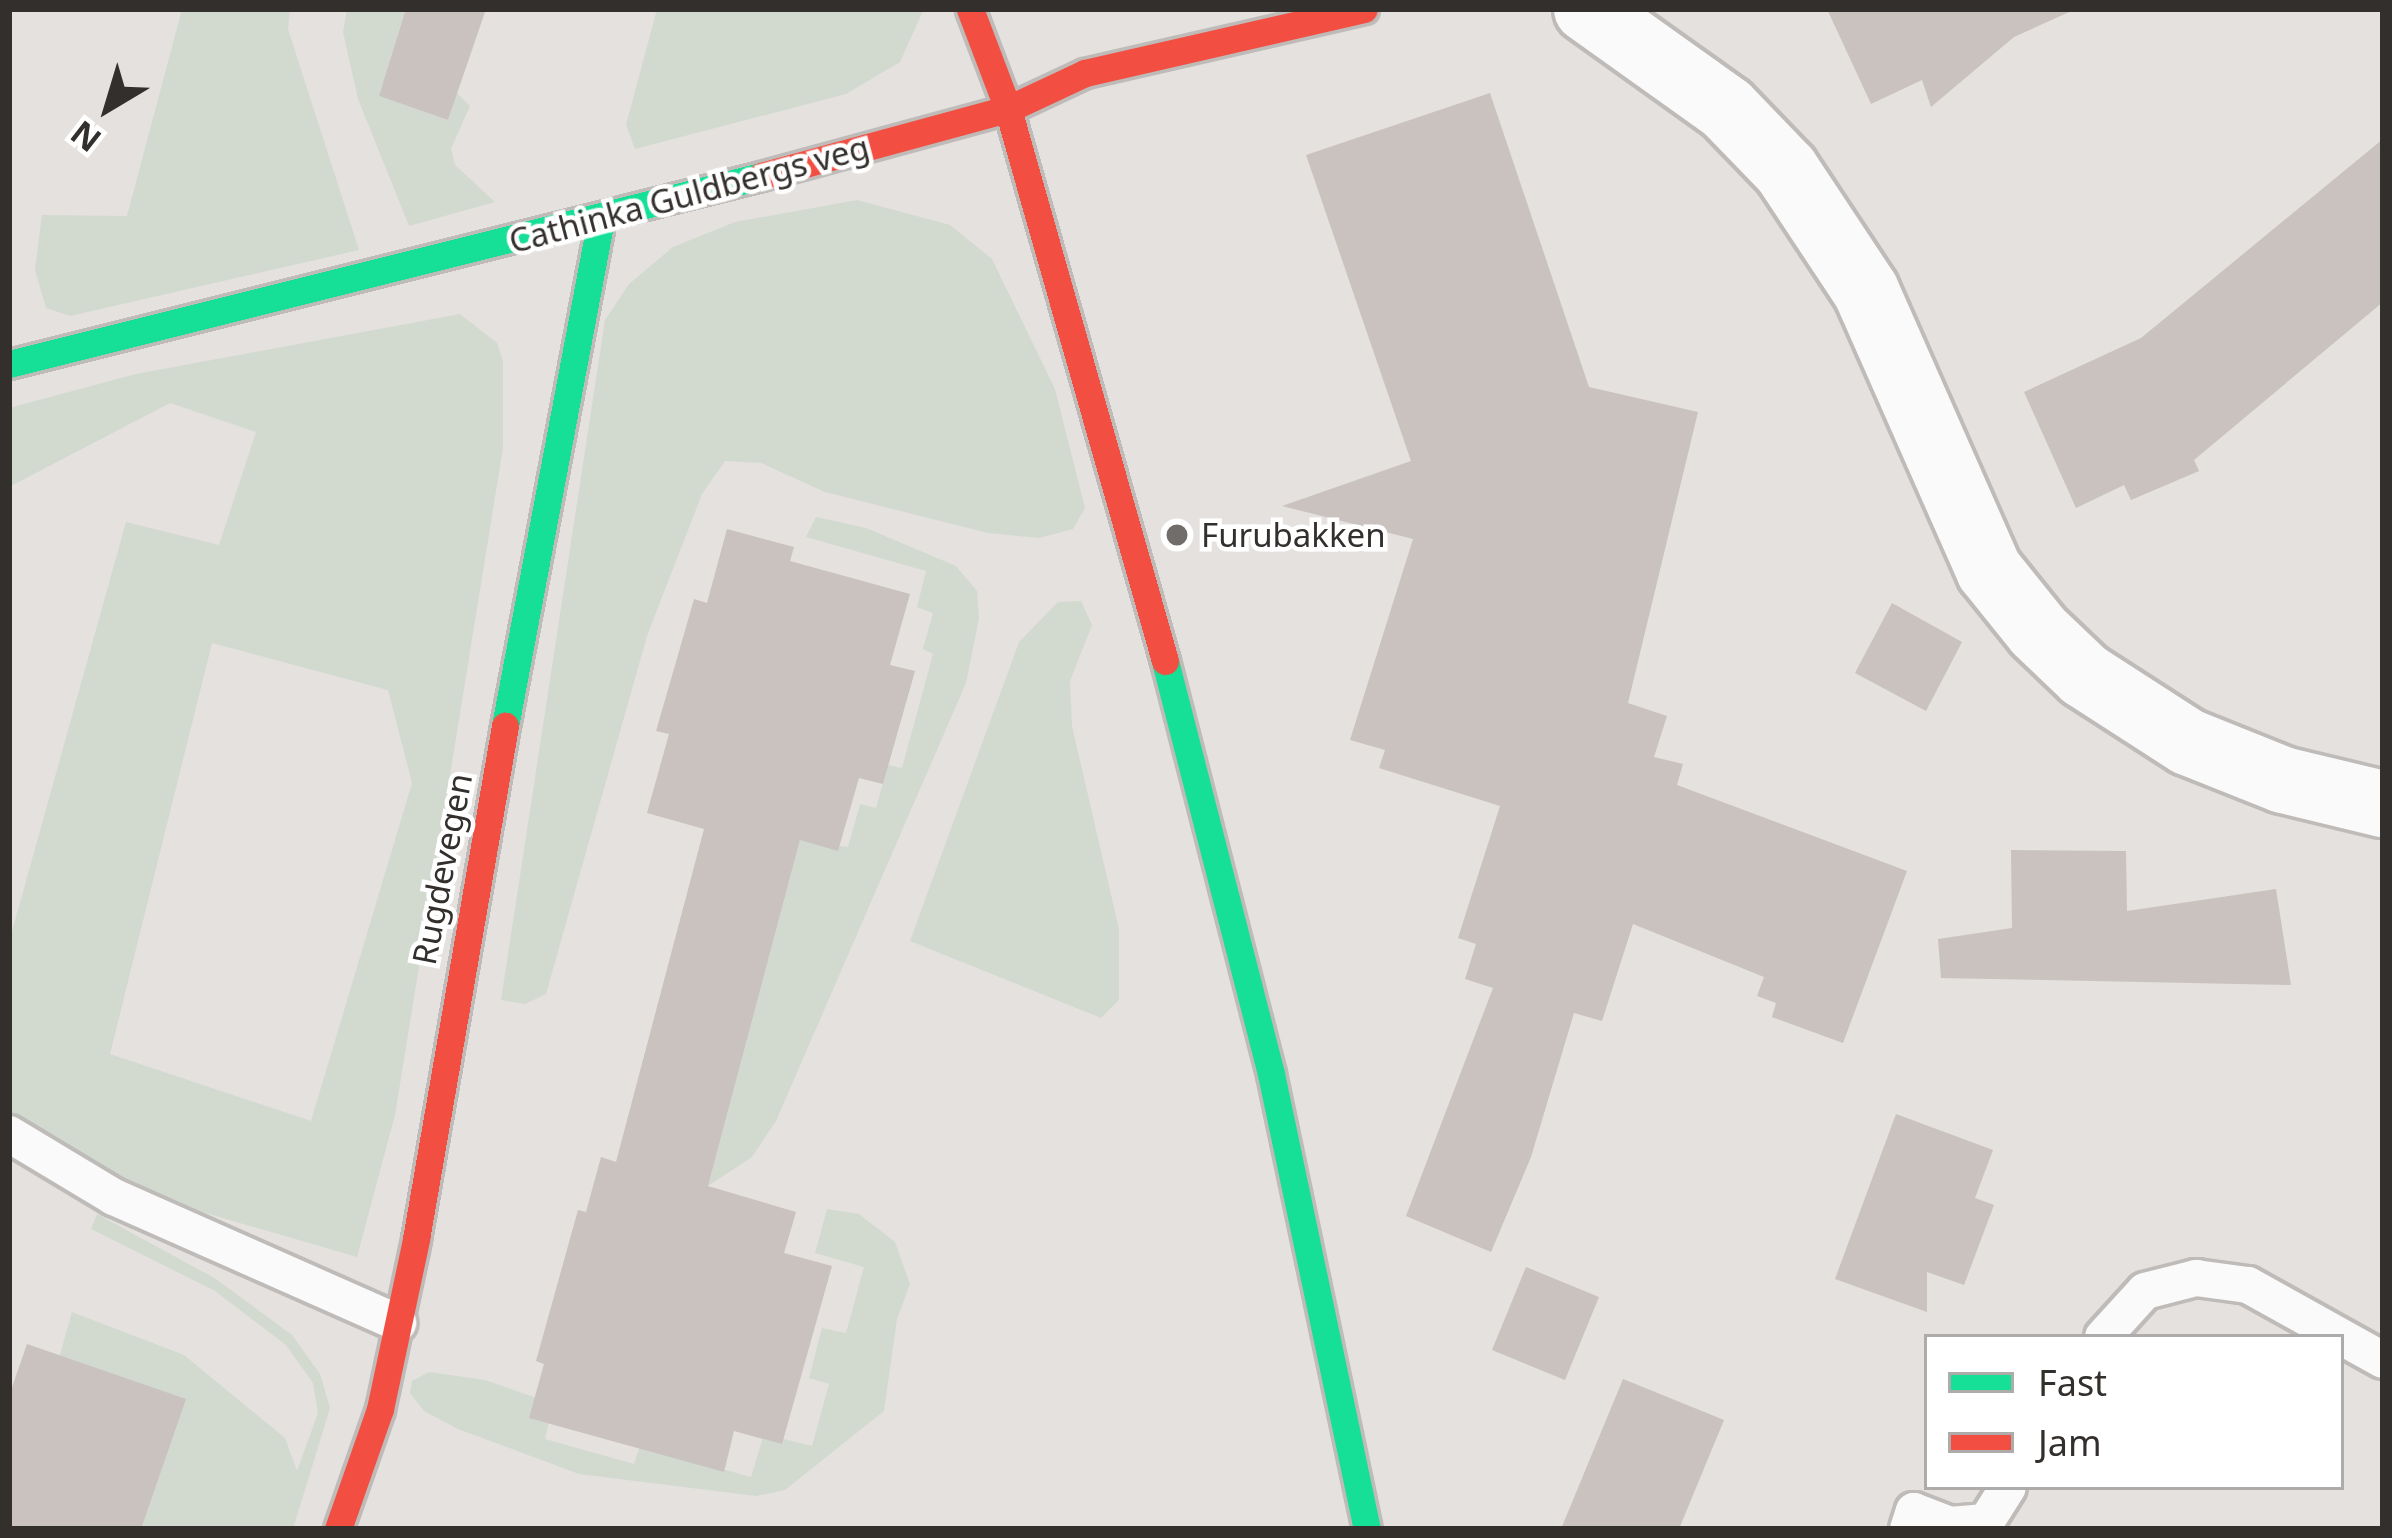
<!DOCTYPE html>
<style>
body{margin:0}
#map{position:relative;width:2392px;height:1538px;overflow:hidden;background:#e4e1de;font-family:"Noto Sans",sans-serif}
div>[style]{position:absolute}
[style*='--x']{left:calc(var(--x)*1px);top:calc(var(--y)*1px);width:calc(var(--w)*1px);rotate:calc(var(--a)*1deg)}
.green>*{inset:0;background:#d2dacf}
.building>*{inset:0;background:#cac2be}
.roads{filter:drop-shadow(3px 0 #bebbb9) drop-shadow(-3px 0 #bebbb9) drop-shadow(0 3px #bebbb9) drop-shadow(0 -3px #bebbb9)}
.lane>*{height:36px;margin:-18px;padding:0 18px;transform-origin:18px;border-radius:18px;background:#fbfafa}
.street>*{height:66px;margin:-33px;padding:0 33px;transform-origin:33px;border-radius:33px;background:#fbfafa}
.fast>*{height:27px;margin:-13.5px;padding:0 13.5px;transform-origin:13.5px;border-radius:13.5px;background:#16e098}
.jam>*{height:27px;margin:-13.5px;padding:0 13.5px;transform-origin:13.5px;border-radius:13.5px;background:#f24e42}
.dots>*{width:33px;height:33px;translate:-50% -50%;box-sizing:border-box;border:6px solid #fff;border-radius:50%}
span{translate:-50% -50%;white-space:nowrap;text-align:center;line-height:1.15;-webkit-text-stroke:9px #fff;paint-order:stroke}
.street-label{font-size:33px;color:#322f2c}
.poi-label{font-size:33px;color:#322f2c}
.left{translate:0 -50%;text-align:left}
.frame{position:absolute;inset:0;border:12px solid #322f2c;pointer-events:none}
.legend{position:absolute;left:1924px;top:1334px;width:420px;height:156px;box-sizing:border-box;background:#fff;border:3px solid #adacab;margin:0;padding:15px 21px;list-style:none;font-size:36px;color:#322f2c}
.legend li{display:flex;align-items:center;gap:24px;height:60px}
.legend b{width:60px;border:3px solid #adacab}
.north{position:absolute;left:48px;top:48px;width:120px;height:120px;-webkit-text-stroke:9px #fff;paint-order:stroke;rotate:218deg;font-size:33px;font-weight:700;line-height:48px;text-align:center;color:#322f2c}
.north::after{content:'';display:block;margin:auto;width:42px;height:54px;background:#322f2c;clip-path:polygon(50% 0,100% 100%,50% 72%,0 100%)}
</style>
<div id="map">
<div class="green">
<div style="clip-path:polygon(182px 9px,290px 9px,288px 29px,359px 250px,70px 316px,46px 308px,35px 270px,42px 215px,127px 216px)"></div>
<div style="clip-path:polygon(347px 9px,409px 9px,379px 96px,448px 120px,457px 93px,470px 106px,451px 149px,455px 165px,495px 202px,409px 226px,358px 99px,343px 32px)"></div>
<div style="clip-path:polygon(657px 9px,923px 9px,923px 11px,900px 62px,846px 94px,635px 149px,626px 125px)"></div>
<div style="clip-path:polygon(857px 200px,950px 225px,992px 259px,1055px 389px,1085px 508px,1073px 529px,1039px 538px,988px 533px,825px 492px,761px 463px,725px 461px,702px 494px,647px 636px,546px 994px,525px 1004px,501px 1000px,605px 320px,629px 284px,673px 247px,735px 222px)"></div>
<div style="clip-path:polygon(evenodd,460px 314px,497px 343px,503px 361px,503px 448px,395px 1115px,357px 1257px,130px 1191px,9px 1113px,9px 942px,126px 522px,219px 545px,256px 432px,170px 403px,9px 487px,9px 408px,136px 374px,460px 314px,212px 643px,388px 690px,412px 783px,311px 1121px,110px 1054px,212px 643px)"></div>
<div style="clip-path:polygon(816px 517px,866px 528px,956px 566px,977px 591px,979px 618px,966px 683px,776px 1121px,752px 1157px,708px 1186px,800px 840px,848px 847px,860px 804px,876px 808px,888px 765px,902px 768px,933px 654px,923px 649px,933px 613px,917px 607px,926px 571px,806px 537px)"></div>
<div style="clip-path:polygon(1081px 601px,1092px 625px,1070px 681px,1072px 726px,1119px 929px,1119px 1000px,1101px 1018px,910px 941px,1019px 642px,1058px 602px)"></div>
<div style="clip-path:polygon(827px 1209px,859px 1214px,895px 1242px,910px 1284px,897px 1319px,884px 1411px,785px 1490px,756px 1496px,579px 1474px,458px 1429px,424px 1411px,410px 1393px,412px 1381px,429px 1372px,485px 1380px,537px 1398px,549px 1421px,545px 1439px,634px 1464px,640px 1446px,751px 1477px,764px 1434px,812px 1446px,829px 1384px,809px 1378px,822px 1328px,846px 1333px,864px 1267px,815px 1253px)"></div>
<div style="clip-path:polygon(97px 1214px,216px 1279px,292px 1335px,320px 1374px,330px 1408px,293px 1529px,116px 1529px,46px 1405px,72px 1312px,184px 1355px,285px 1438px,297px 1471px,318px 1413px,313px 1383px,286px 1345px,215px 1291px,91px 1229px)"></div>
</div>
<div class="building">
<div style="clip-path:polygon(406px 9px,486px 9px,448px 120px,379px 96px)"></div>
<div style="clip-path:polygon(1827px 9px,2076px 9px,2014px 37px,1931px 107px,1922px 80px,1871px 104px)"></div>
<div style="clip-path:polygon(1490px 93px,1589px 387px,1698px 412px,1628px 703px,1667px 716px,1654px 757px,1683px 764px,1677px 785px,1907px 871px,1843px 1043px,1772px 1017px,1776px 1003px,1757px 996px,1764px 977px,1633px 924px,1602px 1021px,1574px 1013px,1531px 1157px,1491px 1252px,1406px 1216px,1493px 988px,1465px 979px,1476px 944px,1458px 938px,1500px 806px,1379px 768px,1385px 750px,1350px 740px,1413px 539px,1282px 506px,1411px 461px,1306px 155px)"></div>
<div style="clip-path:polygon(2383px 139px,2383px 302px,2194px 460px,2199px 471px,2131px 500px,2124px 485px,2076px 508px,2024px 392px,2141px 338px)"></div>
<div style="clip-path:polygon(727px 529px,794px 547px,790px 561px,910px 594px,890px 665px,915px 671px,883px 784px,859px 778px,838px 851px,800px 840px,708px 1186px,796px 1212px,784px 1253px,832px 1266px,782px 1444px,734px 1431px,724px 1472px,529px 1418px,544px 1364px,536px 1361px,578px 1210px,586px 1212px,601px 1157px,616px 1162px,704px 829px,647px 813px,669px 734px,656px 731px,680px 648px,694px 599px,707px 603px)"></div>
<div style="clip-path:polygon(1892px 603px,1962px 642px,1926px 711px,1855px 673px)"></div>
<div style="clip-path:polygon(2011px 850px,2126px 851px,2127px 911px,2276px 889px,2291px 985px,1941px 978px,1938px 939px,2012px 928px)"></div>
<div style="clip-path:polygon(1896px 1114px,1993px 1150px,1975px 1198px,1994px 1205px,1964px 1285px,1927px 1272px,1927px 1312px,1835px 1279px)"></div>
<div style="clip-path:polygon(1526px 1267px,1599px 1297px,1565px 1380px,1492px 1350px)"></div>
<div style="clip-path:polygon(27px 1344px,186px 1399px,141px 1529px,9px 1529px,9px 1396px)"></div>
<div style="clip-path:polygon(1623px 1379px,1724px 1420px,1679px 1529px,1561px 1529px)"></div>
</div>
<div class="roads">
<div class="lane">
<div style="--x:9;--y:1134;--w:122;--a:31"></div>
<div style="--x:114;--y:1197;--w:311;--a:23.9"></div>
<div style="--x:2103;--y:1337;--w:62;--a:-47.6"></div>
<div style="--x:2145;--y:1291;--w:53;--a:-14.3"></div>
<div style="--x:2196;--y:1278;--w:52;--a:7.7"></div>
<div style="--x:2248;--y:1285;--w:154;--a:29.1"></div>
<div style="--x:1908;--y:1529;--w:19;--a:-72"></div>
<div style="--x:1914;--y:1511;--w:39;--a:21"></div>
<div style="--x:1950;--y:1525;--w:36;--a:-5"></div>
<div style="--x:1986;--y:1522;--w:41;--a:-57.8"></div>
</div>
<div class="street">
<div style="--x:1587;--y:9;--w:172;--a:35.5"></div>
<div style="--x:1727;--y:109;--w:85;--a:46"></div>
<div style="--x:1786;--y:170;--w:145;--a:56.5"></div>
<div style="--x:1866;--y:291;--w:305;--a:66.2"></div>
<div style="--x:1989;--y:570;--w:78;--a:51.2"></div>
<div style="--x:2038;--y:631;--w:64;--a:43.7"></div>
<div style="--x:2084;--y:675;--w:124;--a:32.8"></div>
<div style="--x:2188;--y:742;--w:102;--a:21.8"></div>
<div style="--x:2283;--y:780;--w:103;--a:13.5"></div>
</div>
<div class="fast">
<div style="--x:9;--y:364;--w:775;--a:-14.04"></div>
<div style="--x:1165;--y:661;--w:426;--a:75.6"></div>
<div style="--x:1271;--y:1074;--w:465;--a:78.1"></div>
<div style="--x:505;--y:726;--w:516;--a:-79.28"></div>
</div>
<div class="jam">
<div style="--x:970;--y:9;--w:107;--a:69.2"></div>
<div style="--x:1008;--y:109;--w:574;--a:74.12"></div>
<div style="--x:761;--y:176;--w:256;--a:-15.2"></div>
<div style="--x:1008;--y:109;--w:85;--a:-25.1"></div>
<div style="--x:1085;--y:73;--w:286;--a:-12.9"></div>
<div style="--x:338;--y:1529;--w:127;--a:-70.7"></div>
<div style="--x:380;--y:1409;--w:174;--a:-78"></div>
<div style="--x:416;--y:1239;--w:521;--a:-80.16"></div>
</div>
</div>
<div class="dots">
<div style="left:1177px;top:535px;background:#706d6a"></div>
</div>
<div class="street-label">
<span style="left:689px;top:194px;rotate:-15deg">Cathinka Guldbergs veg</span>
<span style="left:442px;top:869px;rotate:-79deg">Rugdevegen</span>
</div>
<div class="poi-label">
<span class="left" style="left:1201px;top:535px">Furubakken</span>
</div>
<div class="frame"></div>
<ul class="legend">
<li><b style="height:15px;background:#16e098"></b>Fast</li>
<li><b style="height:15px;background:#f24e42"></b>Jam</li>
</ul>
<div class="north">N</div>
</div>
